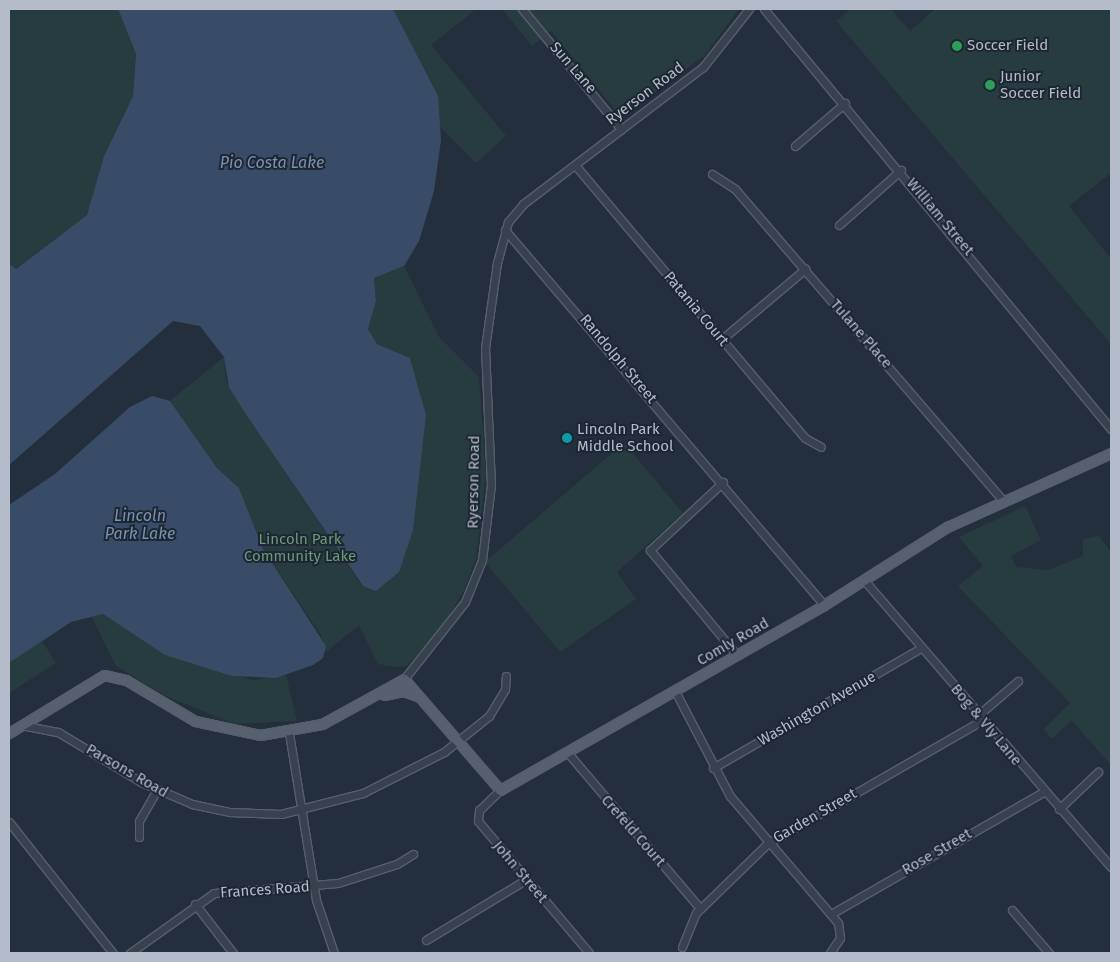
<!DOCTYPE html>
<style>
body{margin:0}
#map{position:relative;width:1120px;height:962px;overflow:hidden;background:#242f3e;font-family:"Fira Sans",sans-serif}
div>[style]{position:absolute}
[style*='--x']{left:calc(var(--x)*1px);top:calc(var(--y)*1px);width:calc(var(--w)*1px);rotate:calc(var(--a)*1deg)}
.green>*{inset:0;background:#263c3f}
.water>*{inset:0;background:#394c67}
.roads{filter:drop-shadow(1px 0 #565f6c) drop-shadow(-1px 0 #565f6c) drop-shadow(0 1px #565f6c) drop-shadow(0 -1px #565f6c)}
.minor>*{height:7px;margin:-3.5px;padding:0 3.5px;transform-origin:3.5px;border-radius:3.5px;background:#38414e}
.major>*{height:9px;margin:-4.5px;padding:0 4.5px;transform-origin:4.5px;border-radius:4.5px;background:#56606e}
.dots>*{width:14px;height:14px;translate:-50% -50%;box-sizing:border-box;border:2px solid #1d2633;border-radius:50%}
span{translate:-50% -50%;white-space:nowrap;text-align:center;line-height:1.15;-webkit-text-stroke:4px #1d2633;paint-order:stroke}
.poi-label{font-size:15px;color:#b4bcc9}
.left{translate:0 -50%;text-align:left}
.street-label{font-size:15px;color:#b4bcc9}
.park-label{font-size:15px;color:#6b9a76}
.water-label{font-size:16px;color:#7c92b1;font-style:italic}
.frame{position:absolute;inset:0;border:10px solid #b4bcc9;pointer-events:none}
</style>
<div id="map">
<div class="green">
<div style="clip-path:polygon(9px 9px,118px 9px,136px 54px,133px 96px,104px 156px,87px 215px,15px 269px,9px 264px)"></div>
<div style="clip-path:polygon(362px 9px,476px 9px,431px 45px,506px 136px,476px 163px,441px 128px)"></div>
<div style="clip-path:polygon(502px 9px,739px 9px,705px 55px,622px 118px,551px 31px,532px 46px)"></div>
<div style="clip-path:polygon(851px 9px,891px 9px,910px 31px,935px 9px,1111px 9px,1111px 173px,1069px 206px,1111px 259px,1111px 344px,836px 21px)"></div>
<div style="clip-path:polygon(404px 266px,439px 337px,479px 377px,486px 473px,476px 559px,464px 590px,444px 625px,407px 666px,397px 667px,378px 664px,359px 625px,326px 652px,321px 635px,263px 549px,239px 488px,217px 468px,170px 401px,224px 357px,226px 380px,243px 410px,362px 586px,426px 415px,410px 358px,377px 344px,368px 329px,376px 301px,374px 278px)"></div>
<div style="clip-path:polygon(624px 443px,683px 513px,617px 572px,636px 599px,560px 652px,485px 562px)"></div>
<div style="clip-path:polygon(1025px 506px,1041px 540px,1011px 556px,1016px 567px,1048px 570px,1083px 556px,1083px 539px,1099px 536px,1111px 552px,1111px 765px,1072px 721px,1051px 739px,1044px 729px,1070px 703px,958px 586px,983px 566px,959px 537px)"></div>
<div style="clip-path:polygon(103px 614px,165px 655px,253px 680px,286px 675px,297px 721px,234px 724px,166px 696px,116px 666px,92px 617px)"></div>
<div style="clip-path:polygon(42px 641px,56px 663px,9px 693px,9px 663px)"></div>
</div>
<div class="water">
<div style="clip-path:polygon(118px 9px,393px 9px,438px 96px,441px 140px,434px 191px,419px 241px,404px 266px,374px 278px,376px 301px,368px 329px,377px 344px,410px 358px,426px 415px,413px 530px,399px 572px,376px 591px,363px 586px,243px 410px,229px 387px,224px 357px,200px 326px,173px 321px,9px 465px,9px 264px,16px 269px,87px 215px,104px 156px,133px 96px,136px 54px)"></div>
<div style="clip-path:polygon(152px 396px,170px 401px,217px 468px,239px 488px,263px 549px,326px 646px,323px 658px,313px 665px,276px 678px,232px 676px,165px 655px,103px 614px,71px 622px,9px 663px,9px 505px,55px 474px,130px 407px)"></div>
</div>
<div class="roads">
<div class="minor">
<div style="--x:522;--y:9;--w:156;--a:50.5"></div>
<div style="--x:764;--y:9;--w:545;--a:50.44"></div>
<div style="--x:795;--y:146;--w:66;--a:-40.7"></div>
<div style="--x:575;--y:165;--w:357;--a:49.9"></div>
<div style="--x:805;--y:438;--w:18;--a:29"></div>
<div style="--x:712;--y:174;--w:27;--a:33"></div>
<div style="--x:735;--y:189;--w:411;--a:49.3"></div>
<div style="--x:839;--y:225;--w:83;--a:-41.6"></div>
<div style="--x:505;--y:230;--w:492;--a:49.6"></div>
<div style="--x:722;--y:339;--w:109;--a:-40.1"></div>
<div style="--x:723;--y:482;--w:100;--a:137"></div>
<div style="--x:650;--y:550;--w:136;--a:50.4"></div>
<div style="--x:864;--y:580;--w:379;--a:49.3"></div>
<div style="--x:404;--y:679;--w:98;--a:-51.6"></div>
<div style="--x:465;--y:602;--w:45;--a:-68"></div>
<div style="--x:482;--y:560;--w:76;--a:-83.2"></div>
<div style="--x:491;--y:485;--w:137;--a:-92.5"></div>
<div style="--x:485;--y:348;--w:86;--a:-82"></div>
<div style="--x:497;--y:263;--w:42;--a:-75"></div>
<div style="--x:508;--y:222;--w:23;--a:-50"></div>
<div style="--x:523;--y:204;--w:226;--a:-37.3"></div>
<div style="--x:703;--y:67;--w:74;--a:-51.6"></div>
<div style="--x:675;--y:691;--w:119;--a:62.4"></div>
<div style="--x:730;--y:796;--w:167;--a:49.6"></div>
<div style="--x:838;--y:923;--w:15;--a:82"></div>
<div style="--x:840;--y:938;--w:18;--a:124"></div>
<div style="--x:977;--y:716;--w:54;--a:-40.5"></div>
<div style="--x:21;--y:725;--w:38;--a:11"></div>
<div style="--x:58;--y:732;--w:97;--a:31.1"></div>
<div style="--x:141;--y:782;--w:56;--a:23.3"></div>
<div style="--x:192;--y:804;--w:39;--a:12"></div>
<div style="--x:230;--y:812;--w:51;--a:2.2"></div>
<div style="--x:281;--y:814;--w:85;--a:-14.4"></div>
<div style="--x:363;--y:793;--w:91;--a:-26.8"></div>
<div style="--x:444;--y:752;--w:58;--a:-38.7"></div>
<div style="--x:489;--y:716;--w:31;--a:-59"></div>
<div style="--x:505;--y:689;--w:13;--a:-86"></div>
<div style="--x:289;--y:733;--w:169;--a:80.8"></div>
<div style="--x:316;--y:900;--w:56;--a:71.2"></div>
<div style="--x:567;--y:752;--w:205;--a:49.6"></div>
<div style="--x:713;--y:768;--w:240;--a:-30"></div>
<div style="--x:500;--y:790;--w:29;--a:136"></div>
<div style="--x:479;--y:810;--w:11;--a:95"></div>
<div style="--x:478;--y:821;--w:172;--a:49.9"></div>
<div style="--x:1059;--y:809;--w:54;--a:-43.5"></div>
<div style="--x:9;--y:822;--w:167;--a:51.6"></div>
<div style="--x:139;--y:837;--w:16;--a:-90"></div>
<div style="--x:139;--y:821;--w:36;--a:-60"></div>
<div style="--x:195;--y:904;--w:62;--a:52.2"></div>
<div style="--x:1012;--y:910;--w:57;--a:49.3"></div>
<div style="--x:831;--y:914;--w:245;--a:-29.9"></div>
<div style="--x:426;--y:940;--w:116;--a:-31.2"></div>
<div style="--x:682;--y:947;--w:37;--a:-68"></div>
<div style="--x:696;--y:913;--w:99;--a:-44.2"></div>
<div style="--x:767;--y:844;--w:247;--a:-29.9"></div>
<div style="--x:130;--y:953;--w:103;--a:-35.5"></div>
<div style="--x:214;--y:893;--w:124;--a:-4.6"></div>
<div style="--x:338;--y:883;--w:62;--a:-17.9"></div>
<div style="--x:397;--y:864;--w:19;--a:-32"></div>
</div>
<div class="major">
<div style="--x:384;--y:695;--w:19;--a:-12"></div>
<div style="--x:403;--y:691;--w:15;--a:20"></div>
<div style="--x:9;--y:733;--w:111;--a:-31.4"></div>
<div style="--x:104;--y:675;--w:23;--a:13"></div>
<div style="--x:126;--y:680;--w:80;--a:30.7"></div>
<div style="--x:195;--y:721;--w:66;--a:12.2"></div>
<div style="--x:260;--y:735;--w:63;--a:-10.1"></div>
<div style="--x:322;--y:724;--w:94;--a:-28.8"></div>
<div style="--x:404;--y:679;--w:147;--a:49.1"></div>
<div style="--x:500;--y:790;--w:373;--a:-29.7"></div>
<div style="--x:824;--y:605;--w:146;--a:-32.4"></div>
<div style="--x:947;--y:527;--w:180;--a:-24.3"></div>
</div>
</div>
<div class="dots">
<div style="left:957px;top:46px;background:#2e9e5b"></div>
<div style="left:990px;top:85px;background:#2e9e5b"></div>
<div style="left:567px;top:438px;background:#0f9aa8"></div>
</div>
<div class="poi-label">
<span class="left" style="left:967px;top:46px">Soccer Field</span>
<span class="left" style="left:1000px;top:85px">Junior<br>Soccer Field</span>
<span class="left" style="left:577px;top:438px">Lincoln Park<br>Middle School</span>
</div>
<div class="street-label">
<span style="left:573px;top:68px;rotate:49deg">Sun Lane</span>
<span style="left:645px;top:94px;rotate:-37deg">Ryerson Road</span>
<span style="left:940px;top:217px;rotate:50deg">William Street</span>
<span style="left:696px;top:309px;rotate:50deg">Patania Court</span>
<span style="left:861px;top:334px;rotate:49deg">Tulane Place</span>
<span style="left:618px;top:359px;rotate:50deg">Randolph Street</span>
<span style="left:474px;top:482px;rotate:-89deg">Ryerson Road</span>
<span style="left:733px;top:642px;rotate:-30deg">Comly Road</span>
<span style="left:817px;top:709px;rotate:-30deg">Washington Avenue</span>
<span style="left:986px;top:725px;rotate:50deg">Bog &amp; Vly Lane</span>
<span style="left:127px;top:771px;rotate:30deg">Parsons Road</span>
<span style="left:815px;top:816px;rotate:-30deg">Garden Street</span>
<span style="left:633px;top:831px;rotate:49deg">Crefeld Court</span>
<span style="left:937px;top:852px;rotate:-30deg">Rose Street</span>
<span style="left:520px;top:872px;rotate:50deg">John Street</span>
<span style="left:265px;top:890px;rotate:-4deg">Frances Road</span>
</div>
<div class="park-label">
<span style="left:300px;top:548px">Lincoln Park<br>Community Lake</span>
</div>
<div class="water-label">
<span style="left:272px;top:163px">Pio Costa Lake</span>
<span style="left:140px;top:525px">Lincoln<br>Park Lake</span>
</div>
<div class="frame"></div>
</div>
